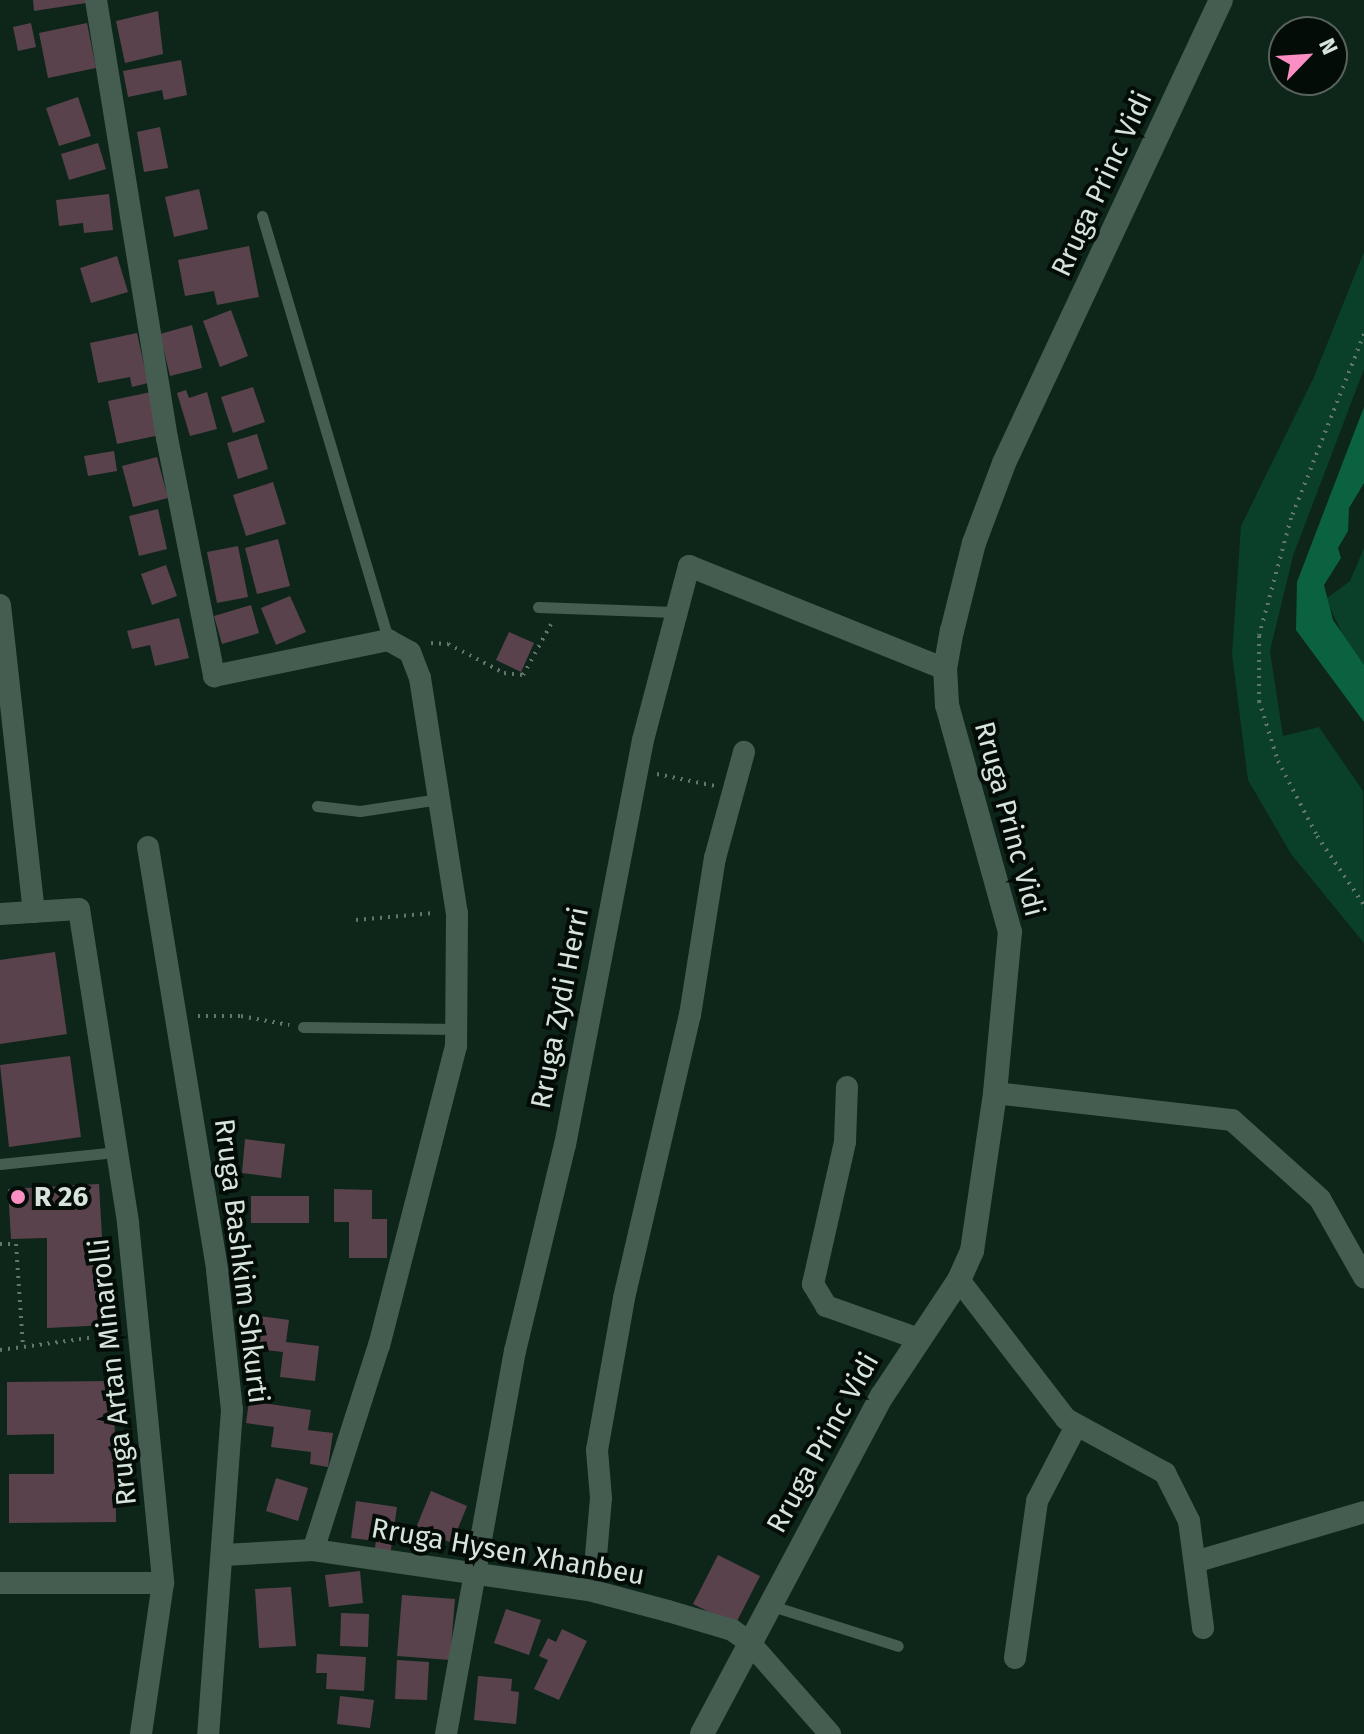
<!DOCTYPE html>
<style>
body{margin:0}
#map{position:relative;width:1364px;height:1734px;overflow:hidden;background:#0e251a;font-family:"Fira Sans",sans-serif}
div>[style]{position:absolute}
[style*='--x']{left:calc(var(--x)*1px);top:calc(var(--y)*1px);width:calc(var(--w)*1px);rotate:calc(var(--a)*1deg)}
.green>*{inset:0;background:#0a3f29}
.water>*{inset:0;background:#0b6241}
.building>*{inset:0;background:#5a424d}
.path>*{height:4px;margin-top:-2px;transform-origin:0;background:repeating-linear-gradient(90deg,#63766c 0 2px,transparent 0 8px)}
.lane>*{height:11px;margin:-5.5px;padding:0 5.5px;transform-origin:5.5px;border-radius:5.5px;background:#455d50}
.street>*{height:22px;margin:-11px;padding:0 11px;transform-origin:11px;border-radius:11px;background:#455d50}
.secondary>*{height:24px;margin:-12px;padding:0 12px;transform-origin:12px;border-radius:12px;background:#455d50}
.dots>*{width:22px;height:22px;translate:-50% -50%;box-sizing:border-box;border:4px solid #040c07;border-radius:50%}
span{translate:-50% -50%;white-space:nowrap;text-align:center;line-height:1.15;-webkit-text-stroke:8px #040c07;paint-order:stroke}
.street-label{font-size:28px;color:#d6e4dc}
.poi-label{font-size:28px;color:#d6e4dc;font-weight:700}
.left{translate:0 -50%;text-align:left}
.north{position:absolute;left:1268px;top:16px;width:80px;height:80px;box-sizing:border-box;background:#040c07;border:2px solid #58625c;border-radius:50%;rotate:65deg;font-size:22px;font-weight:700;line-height:32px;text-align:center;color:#d6e4dc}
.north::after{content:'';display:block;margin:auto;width:28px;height:36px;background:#fb8fc4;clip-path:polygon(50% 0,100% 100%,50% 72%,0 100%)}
</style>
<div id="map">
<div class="green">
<div style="clip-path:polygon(1364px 252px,1364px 369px,1293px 556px,1270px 651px,1283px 736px,1319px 727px,1363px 791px,1364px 943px,1291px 854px,1248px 780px,1232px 654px,1241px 526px,1313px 379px)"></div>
<div style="clip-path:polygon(1364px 548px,1364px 665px,1348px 646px,1326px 599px,1350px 581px)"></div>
</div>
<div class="water">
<div style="clip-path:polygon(1364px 407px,1364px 483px,1349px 508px,1348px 531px,1338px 548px,1341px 558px,1324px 585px,1333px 620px,1364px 665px,1364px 722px,1296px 630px,1297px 582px)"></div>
</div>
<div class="building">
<div style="clip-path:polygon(33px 0,85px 0,86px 3px,34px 11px)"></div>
<div style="clip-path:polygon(158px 11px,163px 54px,125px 63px,116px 21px)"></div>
<div style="clip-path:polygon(31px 23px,36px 47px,18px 51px,13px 27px)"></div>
<div style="clip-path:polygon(87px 23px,96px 68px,48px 78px,39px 33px)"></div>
<div style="clip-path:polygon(181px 60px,187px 95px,164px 100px,162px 90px,128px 97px,123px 71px)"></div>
<div style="clip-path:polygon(78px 97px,91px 136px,59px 146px,46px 108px)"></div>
<div style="clip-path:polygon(160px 127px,168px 168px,144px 172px,137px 132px)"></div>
<div style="clip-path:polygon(98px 143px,106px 169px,69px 180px,61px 154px)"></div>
<div style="clip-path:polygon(199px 189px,208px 229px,174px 237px,165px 197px)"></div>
<div style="clip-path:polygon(109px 194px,113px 230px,84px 233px,83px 223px,59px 226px,56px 200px)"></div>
<div style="clip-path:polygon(249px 246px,259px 297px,217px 305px,214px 291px,185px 296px,178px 260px)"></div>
<div style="clip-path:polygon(117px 256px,128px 292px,91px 303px,80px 268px)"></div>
<div style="clip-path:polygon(231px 310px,248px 356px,220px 367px,203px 321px)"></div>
<div style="clip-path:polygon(192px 325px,202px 368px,170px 376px,160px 334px)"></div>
<div style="clip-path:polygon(137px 333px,148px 383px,132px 387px,130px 377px,98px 383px,90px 343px)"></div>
<div style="clip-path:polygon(253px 387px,265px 422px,233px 433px,221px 397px)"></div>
<div style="clip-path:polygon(186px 390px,189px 398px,207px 392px,217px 429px,190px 436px,177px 393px)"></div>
<div style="clip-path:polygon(151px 392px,160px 435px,117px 444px,108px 401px)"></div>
<div style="clip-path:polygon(257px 434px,268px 469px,238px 479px,227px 443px)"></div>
<div style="clip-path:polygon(114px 451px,117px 471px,88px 476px,84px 456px)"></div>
<div style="clip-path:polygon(157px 457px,168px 498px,133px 507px,122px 466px)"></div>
<div style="clip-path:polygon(273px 482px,286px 524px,246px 536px,233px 495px)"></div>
<div style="clip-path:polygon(158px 509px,167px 549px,139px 556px,129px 516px)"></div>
<div style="clip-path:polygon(278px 539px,290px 586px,257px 594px,245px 548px)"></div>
<div style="clip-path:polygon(238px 546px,248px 597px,217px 603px,207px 552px)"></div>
<div style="clip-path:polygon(166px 565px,177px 596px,152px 605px,141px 574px)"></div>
<div style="clip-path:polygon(290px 596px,306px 632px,276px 645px,261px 608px)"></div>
<div style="clip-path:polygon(251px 605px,259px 633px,222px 644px,214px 616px)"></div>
<div style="clip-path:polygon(179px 618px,189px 658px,155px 666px,150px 645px,132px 649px,127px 631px)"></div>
<div style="clip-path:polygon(509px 632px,534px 643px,521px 672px,496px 660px)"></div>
<div style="clip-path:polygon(55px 952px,67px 1034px,0 1044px,0 960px)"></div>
<div style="clip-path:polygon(70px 1056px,81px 1137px,9px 1147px,0 1065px)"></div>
<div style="clip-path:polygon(245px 1139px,285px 1144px,281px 1178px,242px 1173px)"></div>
<div style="clip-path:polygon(99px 1184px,107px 1325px,47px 1328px,47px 1238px,11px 1239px,8px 1189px)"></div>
<div style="clip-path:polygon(334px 1189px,372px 1190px,372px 1219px,387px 1219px,387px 1258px,349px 1258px,349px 1222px,334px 1222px)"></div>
<div style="clip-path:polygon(251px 1196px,309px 1196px,309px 1223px,251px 1223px)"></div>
<div style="clip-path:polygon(244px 1314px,289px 1320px,286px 1342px,319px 1346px,315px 1381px,280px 1377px,283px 1352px,240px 1347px)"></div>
<div style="clip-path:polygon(114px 1381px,116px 1522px,9px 1523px,9px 1474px,54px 1474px,54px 1434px,7px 1435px,7px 1382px)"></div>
<div style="clip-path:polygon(249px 1401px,311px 1410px,308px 1430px,333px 1433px,328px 1467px,310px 1464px,311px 1452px,271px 1447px,274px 1427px,246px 1423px)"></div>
<div style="clip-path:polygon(276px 1478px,308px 1488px,298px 1521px,266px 1511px)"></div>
<div style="clip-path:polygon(431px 1491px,467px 1506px,452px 1543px,416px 1528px)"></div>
<div style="clip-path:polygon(356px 1501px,397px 1507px,390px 1556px,374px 1554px,376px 1541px,351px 1538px)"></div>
<div style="clip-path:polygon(718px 1555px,760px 1576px,735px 1625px,693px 1604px)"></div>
<div style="clip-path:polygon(360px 1571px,363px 1603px,329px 1607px,325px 1575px)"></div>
<div style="clip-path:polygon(291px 1587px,296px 1646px,259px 1648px,255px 1589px)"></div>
<div style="clip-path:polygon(402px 1595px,455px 1599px,450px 1660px,397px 1656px)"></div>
<div style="clip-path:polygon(506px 1609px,541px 1620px,529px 1655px,494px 1643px)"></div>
<div style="clip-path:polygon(341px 1613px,369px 1614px,368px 1647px,340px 1646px)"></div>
<div style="clip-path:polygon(562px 1629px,587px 1641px,559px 1700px,534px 1689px,548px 1660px,539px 1656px,548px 1638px,556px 1642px)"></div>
<div style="clip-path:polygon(317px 1654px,366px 1657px,364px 1691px,326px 1689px,327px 1673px,316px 1673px)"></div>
<div style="clip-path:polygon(397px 1660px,429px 1662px,427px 1700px,395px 1699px)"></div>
<div style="clip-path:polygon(478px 1676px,512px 1679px,511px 1691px,519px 1692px,516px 1724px,474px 1720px)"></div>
<div style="clip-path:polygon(340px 1696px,374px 1700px,370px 1728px,337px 1724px)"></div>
</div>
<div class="path">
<div style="--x:1364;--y:334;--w:198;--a:111.6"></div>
<div style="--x:1291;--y:518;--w:122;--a:105.2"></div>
<div style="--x:1259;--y:636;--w:65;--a:90"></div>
<div style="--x:1259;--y:701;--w:63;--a:72.4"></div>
<div style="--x:1278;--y:761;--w:85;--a:62.5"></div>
<div style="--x:1317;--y:836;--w:83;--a:55.7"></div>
<div style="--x:431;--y:643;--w:17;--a:3"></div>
<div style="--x:448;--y:644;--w:63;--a:27.4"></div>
<div style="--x:504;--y:673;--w:19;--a:6"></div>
<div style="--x:523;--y:675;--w:58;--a:-61.2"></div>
<div style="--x:657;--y:774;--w:59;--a:11.7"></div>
<div style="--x:356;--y:920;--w:78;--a:-5.1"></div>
<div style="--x:198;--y:1016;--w:43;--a:0"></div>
<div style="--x:241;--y:1016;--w:49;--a:10.6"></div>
<div style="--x:0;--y:1244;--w:16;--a:0"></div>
<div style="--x:16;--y:1244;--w:103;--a:86.1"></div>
<div style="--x:0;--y:1350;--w:119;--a:-7.7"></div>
</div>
<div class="lane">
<div style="--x:262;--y:216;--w:442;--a:73.4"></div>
<div style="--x:538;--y:607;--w:136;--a:2.1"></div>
<div style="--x:317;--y:806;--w:43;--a:6.6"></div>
<div style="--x:360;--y:811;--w:80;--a:-8.6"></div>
<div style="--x:303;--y:1027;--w:152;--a:0.8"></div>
<div style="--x:0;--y:1164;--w:118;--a:-5.9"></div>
<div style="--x:769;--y:1605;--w:135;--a:17.6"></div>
</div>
<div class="street">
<div style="--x:96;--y:0;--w:444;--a:80.8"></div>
<div style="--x:167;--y:438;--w:243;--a:78.8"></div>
<div style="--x:214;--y:676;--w:178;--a:-11.7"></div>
<div style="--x:388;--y:640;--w:25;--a:29"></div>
<div style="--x:410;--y:652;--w:28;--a:69"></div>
<div style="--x:420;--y:678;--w:238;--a:81.1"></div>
<div style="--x:457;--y:913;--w:133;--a:90.4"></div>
<div style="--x:456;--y:1046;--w:309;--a:104.4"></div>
<div style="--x:379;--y:1345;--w:215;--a:107.8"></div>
<div style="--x:0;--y:605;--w:309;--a:83.7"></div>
<div style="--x:148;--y:847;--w:429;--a:80.7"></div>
<div style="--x:217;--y:1270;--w:141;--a:83.9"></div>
<div style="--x:232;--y:1410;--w:325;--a:94.2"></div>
<div style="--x:0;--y:914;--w:79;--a:-3.6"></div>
<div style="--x:79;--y:909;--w:318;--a:81.1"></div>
<div style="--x:128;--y:1223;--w:362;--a:84.4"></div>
<div style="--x:163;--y:1583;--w:153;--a:98.3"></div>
<div style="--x:847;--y:1087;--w:55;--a:92.1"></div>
<div style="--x:845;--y:1142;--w:146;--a:102.7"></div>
<div style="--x:813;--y:1284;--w:26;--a:59"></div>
<div style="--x:826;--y:1306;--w:96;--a:19.6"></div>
<div style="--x:995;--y:1093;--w:239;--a:6.5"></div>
<div style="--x:1232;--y:1120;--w:118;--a:41.9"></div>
<div style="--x:1320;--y:1199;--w:90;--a:60.6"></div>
<div style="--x:959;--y:1280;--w:175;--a:52.4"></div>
<div style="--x:1066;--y:1419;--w:113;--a:28.6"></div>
<div style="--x:1165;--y:1473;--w:54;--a:63.4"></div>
<div style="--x:1189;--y:1521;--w:108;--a:82.5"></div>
<div style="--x:223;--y:1555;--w:90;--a:-3.2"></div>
<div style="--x:313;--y:1550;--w:283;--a:8.3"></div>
<div style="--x:593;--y:1591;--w:78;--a:14.9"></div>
<div style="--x:668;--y:1611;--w:67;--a:16.5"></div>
<div style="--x:732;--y:1630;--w:21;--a:35"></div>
<div style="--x:749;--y:1642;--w:123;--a:48.6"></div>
<div style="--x:1198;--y:1561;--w:173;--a:-16.4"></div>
<div style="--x:0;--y:1583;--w:163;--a:0"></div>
<div style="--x:593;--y:1591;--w:93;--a:-85.1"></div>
<div style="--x:601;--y:1498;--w:48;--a:-94.8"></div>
<div style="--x:597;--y:1450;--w:154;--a:-79.9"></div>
<div style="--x:624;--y:1298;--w:291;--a:-76.9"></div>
<div style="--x:690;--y:1015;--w:159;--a:-81"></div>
<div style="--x:715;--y:858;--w:110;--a:-74.7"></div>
<div style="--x:1015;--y:1658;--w:159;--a:-82"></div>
<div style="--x:1037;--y:1501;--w:85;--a:-62.5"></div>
<div style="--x:446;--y:1734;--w:389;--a:-79.8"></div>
<div style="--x:515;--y:1351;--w:212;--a:-76.4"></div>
<div style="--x:565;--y:1145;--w:412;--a:-79.1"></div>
<div style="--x:643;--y:740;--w:180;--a:-75.2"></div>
<div style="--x:689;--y:566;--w:276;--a:21.9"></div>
</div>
<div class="secondary">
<div style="--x:702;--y:1734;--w:383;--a:-62"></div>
<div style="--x:882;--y:1396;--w:139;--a:-56.4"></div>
<div style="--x:959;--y:1280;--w:32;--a:-66"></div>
<div style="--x:972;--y:1251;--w:160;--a:-81.7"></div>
<div style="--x:995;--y:1093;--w:162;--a:-84.7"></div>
<div style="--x:1010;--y:932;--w:236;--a:-105.5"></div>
<div style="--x:947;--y:705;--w:36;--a:-93"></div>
<div style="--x:945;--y:669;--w:39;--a:-80"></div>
<div style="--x:952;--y:631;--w:91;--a:-76"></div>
<div style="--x:974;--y:543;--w:85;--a:-69.4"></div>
<div style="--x:1004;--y:463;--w:511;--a:-64.89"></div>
</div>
<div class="dots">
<div style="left:18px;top:1197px;background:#fb8fc4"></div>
</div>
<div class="street-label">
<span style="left:1102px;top:184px;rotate:-65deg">Rruga Princ Vidi</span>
<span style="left:1009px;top:819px;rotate:75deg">Rruga Princ Vidi</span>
<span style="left:560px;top:1008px;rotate:-79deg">Rruga Zydi Herri</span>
<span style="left:241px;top:1261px;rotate:83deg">Rruga Bashkim Shkurti</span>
<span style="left:113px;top:1372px;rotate:-96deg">Rruga Artan Minarolli</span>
<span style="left:823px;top:1443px;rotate:-61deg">Rruga Princ Vidi</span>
<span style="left:508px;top:1552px;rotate:10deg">Rruga Hysen Xhanbeu</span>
</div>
<div class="poi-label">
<span class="left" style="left:34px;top:1197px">R 26</span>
</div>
<div class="north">N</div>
</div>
